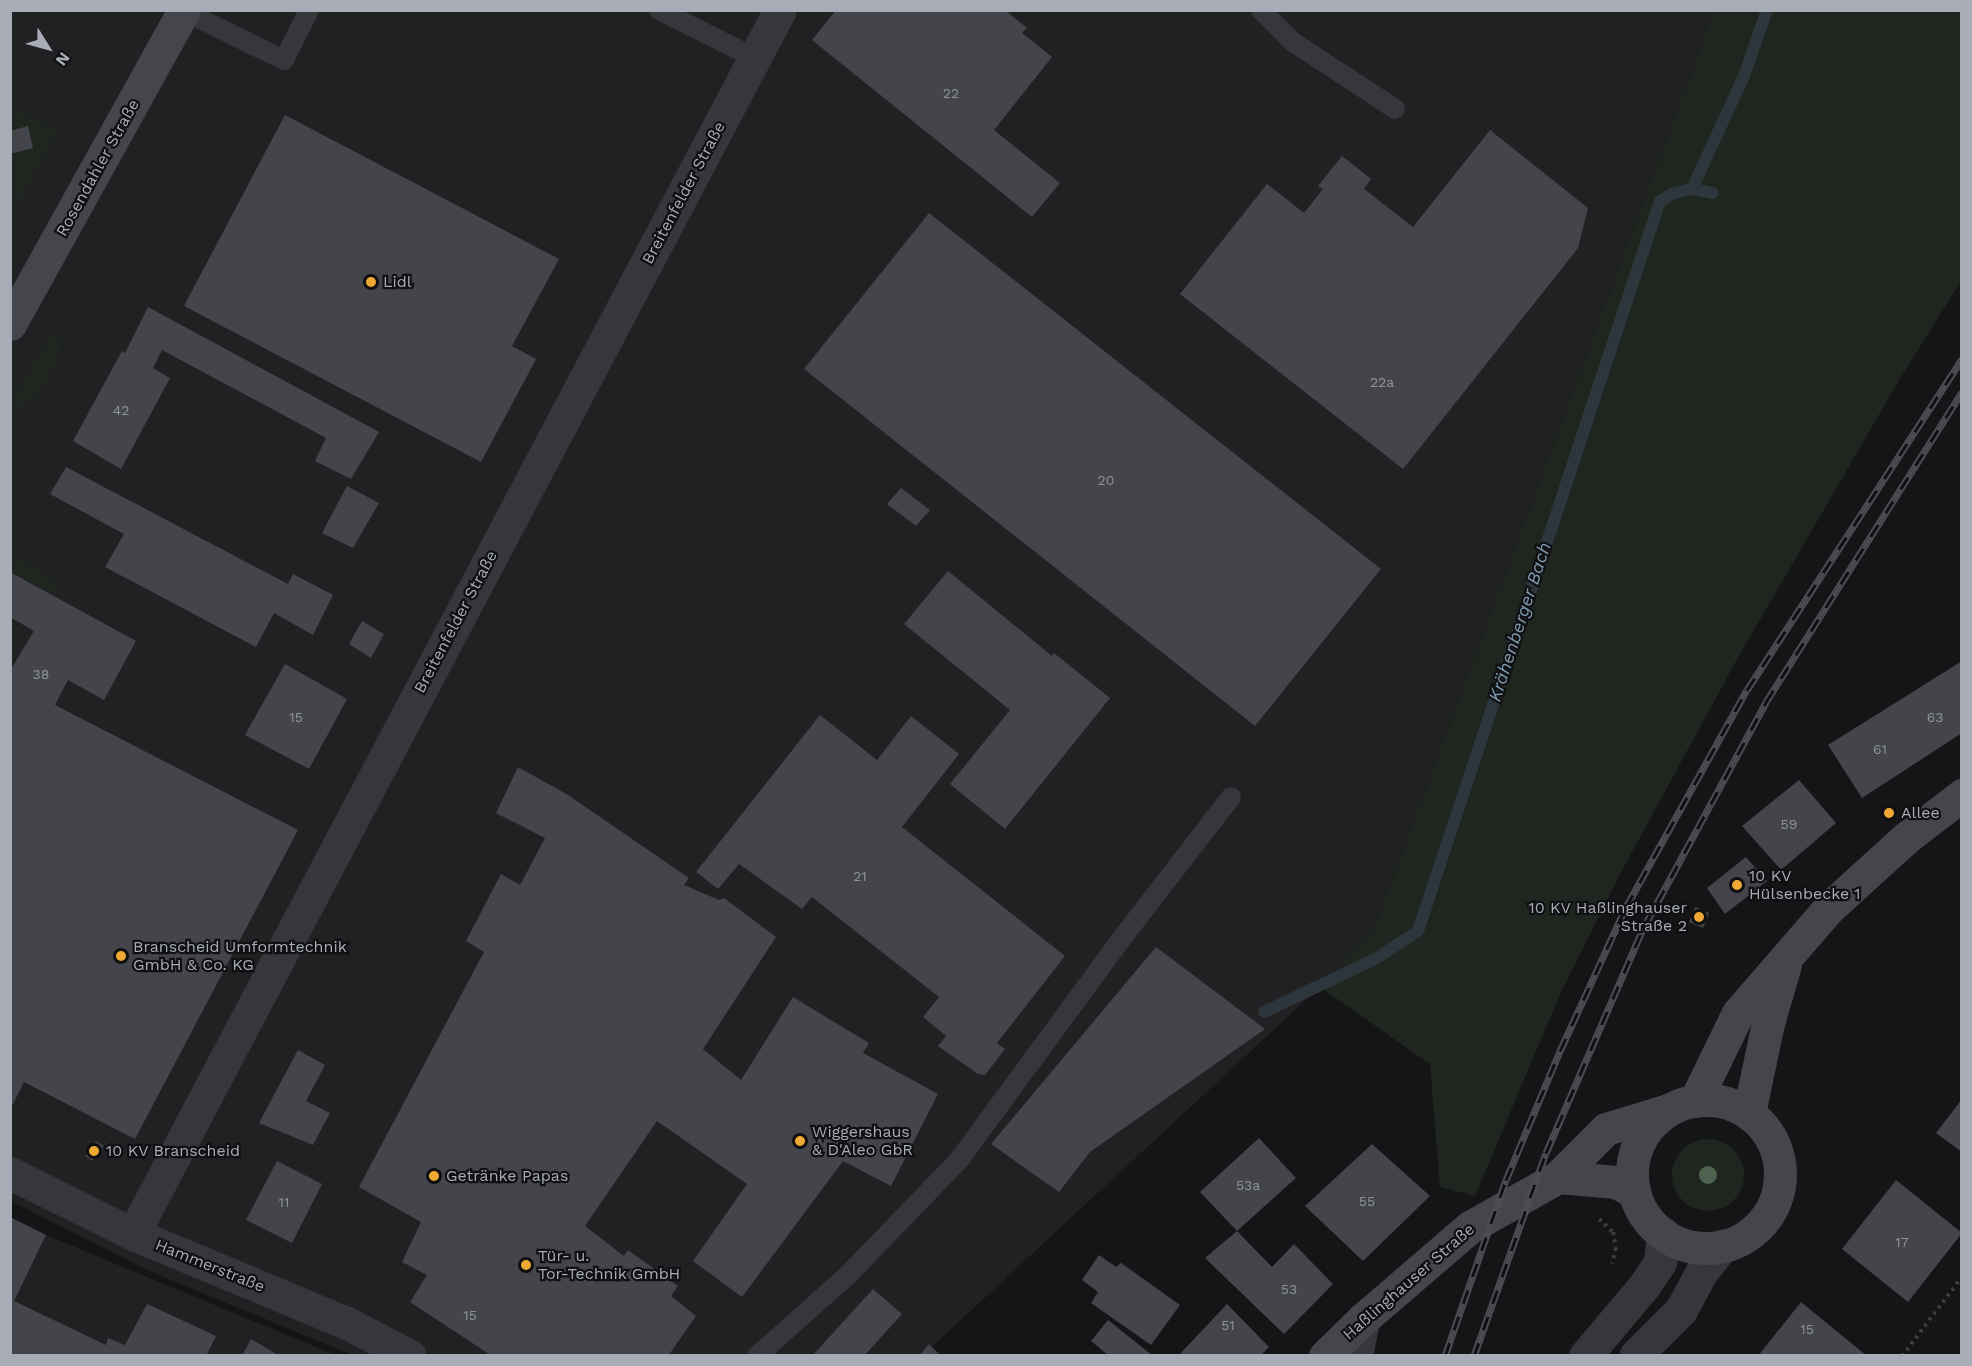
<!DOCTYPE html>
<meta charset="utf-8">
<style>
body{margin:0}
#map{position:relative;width:1972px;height:1366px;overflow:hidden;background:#151517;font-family:"Work Sans",sans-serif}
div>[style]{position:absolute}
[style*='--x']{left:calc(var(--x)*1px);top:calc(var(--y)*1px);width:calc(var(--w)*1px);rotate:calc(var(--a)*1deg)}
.built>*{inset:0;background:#212124}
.green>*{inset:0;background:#1f2620}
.round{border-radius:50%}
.stream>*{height:12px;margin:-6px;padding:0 6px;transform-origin:6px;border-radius:6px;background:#2d363c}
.building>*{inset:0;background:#44454a}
.path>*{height:4px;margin-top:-2px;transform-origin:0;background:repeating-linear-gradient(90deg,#3c3e42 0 3px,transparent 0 7.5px)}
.lane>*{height:20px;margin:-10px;padding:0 10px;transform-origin:10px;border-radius:10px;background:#36373b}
.street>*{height:33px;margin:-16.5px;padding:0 16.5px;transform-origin:16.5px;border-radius:16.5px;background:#36373b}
.secondary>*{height:33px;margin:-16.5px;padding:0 16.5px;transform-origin:16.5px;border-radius:16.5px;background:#44464b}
.secondary>.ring{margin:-16.5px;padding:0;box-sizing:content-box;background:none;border:33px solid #44464b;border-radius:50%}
.rail>*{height:7px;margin-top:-3.5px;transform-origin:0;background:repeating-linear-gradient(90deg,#101012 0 14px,#4b4d52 0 28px);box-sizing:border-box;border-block:2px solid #4b4d52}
.trees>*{width:18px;height:18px;margin:-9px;border-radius:50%;background:#4f6250}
.dots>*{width:16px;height:16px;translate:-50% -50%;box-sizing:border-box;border:3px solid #101012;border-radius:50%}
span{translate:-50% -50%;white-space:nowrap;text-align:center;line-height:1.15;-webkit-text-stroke:4.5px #101012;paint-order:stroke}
.number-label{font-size:14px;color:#8e929b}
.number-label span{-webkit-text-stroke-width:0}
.street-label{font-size:16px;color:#a7acb6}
.poi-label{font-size:16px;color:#a7acb6}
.left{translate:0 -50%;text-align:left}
.right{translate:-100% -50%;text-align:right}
.water-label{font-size:18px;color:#7e9bb1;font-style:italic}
.frame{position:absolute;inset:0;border:12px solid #a7acb6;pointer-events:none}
.north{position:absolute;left:18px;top:18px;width:60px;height:60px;-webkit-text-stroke:4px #101012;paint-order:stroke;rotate:127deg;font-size:16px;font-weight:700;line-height:24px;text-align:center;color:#a7acb6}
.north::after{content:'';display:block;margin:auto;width:21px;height:27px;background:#a7acb6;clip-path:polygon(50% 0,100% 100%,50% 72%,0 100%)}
</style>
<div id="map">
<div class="built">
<div style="clip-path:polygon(10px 11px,1714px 11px,1374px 928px,1320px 987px,922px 1356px,352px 1355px,147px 1270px,11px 1201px)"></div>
<div style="clip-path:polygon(10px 1217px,46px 1235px,335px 1355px,11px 1355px)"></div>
</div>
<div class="green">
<div style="clip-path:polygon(1714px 11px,1961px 11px,1961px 281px,1898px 382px,1736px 661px,1621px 872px,1561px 992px,1475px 1196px,1440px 1187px,1430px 1064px,1320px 987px,1374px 928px)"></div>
<div style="clip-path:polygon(11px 106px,57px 131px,11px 217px)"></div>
<div style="clip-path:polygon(52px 332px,62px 341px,57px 361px,37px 398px,11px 410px,11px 403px)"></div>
<div style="clip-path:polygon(10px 553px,58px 582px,52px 593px,11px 572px)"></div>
<div class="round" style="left:1672px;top:1139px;width:72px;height:72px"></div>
</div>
<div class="stream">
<div style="--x:1692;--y:189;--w:124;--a:-65.3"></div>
<div style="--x:1744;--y:76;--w:70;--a:-70.8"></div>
<div style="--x:1264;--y:1012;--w:125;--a:-25.5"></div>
<div style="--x:1377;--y:958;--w:49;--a:-33.4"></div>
<div style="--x:1418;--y:931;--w:769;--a:-71.66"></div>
<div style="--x:1660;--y:201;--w:16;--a:-30"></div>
<div style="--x:1674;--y:193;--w:18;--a:-13"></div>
<div style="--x:1692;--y:189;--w:21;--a:11"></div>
</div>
<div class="building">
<div style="clip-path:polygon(836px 10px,1005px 10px,1027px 28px,1022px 33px,1052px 57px,994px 130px,1060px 183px,1032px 217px,812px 40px)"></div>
<div style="clip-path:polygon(285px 115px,559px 259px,512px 346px,536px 359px,481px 462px,184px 306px)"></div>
<div style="clip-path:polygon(28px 126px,33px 148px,10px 154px,10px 131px)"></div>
<div style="clip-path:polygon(1490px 130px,1588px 208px,1578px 248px,1403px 469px,1180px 294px,1267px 184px,1304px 213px,1323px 189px,1318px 186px,1342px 156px,1371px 179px,1364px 189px,1413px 227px)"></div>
<div style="clip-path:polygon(929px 213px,1381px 569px,1255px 726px,804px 369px)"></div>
<div style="clip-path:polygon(148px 307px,379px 432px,351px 479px,315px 461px,326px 438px,162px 350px,153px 368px,170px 378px,121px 469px,73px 441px,122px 351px,125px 353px)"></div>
<div style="clip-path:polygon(66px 467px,288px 584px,293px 574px,333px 595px,313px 635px,274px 613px,256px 647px,105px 567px,124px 534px,50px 494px)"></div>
<div style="clip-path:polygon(347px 486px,379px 503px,353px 548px,322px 533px)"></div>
<div style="clip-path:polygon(901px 488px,930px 510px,916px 526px,887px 504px)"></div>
<div style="clip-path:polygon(948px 571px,1052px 656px,1054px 653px,1110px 698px,1005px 829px,950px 784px,1010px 710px,904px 624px)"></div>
<div style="clip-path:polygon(10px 572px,136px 641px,104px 700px,68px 680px,55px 705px,298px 830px,135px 1139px,24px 1082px,10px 1110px,10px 671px,34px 631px,10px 617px)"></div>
<div style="clip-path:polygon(362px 621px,384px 634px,371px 658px,349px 644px)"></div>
<div style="clip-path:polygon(1962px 661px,1962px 733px,1862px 798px,1828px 745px)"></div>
<div style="clip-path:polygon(285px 664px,347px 699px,309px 769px,245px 735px)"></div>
<div style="clip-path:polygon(820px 715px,877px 760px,911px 716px,959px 754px,902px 827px,1065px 956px,997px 1043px,1005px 1049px,985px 1075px,978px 1074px,938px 1046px,946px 1036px,923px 1017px,939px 997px,812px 897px,802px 909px,739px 864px,718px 889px,696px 872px)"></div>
<div style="clip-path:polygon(518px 767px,568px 795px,689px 878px,684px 885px,719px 900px,724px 898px,776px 937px,703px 1049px,741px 1080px,793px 997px,869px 1043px,863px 1053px,938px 1094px,891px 1186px,843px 1161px,742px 1297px,693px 1261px,747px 1184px,657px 1121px,585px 1226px,624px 1256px,628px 1250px,678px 1286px,671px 1296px,696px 1316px,668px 1356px,492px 1356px,410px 1302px,427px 1275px,402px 1262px,421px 1222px,359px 1187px,484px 952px,466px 941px,501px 874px,520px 885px,545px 838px,496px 813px)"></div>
<div style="clip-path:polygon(1799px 780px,1836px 823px,1781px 870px,1742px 826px)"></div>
<div style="clip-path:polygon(1746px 857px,1767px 881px,1725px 914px,1707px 888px)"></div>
<div style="clip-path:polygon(1695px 907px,1709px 913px,1703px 928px,1689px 922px)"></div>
<div style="clip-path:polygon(1156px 947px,1265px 1029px,1090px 1152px,1059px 1192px,991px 1144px)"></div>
<div style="clip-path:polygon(298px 1050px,325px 1065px,306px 1101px,330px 1113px,313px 1145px,259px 1123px)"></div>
<div style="clip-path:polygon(1962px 1099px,1962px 1152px,1936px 1133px)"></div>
<div style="clip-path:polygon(1259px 1138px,1296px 1178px,1237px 1231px,1200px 1192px)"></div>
<div style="clip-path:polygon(96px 1141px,104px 1146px,92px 1161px,85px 1156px)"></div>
<div style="clip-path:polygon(1372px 1144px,1430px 1196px,1363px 1261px,1305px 1206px)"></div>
<div style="clip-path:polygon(277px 1161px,322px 1184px,292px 1243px,246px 1220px)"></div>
<div style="clip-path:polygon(1896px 1180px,1962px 1233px,1908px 1302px,1842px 1249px)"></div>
<div style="clip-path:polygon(10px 1217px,46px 1235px,14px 1301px,106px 1345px,108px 1338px,125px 1345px,147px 1304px,216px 1336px,206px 1356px,10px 1356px)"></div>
<div style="clip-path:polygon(1237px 1231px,1272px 1267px,1294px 1244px,1333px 1284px,1284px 1334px,1205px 1258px)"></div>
<div style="clip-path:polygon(1099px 1255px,1116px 1267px,1121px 1263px,1180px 1305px,1151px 1345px,1091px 1303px,1098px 1292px,1082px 1280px)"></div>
<div style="clip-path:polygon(873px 1289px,902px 1314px,864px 1356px,812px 1356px)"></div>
<div style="clip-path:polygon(1801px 1302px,1867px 1356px,1758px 1356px)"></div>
<div style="clip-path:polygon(1227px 1304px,1269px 1347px,1260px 1356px,1178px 1356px)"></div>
<div style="clip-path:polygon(1108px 1320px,1153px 1356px,1109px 1356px,1091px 1341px)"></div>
<div style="clip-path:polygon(251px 1339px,280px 1356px,242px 1356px)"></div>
<div style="clip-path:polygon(929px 1344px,941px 1356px,919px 1356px)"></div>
</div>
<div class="path">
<div style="--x:1599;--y:1219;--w:19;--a:43"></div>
<div style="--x:1613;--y:1232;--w:16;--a:79"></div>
<div style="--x:1616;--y:1248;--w:16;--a:104"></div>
<div style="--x:1902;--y:1356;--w:99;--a:-52.8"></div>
</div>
<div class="lane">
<div style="--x:659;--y:10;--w:107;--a:26.6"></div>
<div style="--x:1261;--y:10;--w:45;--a:45"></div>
<div style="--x:1293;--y:42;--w:122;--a:33.3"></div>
<div style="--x:184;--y:11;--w:111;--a:26.1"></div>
<div style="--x:284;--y:60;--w:56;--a:-63.4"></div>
<div style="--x:757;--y:1356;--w:122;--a:-41.7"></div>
<div style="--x:848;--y:1275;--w:160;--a:-46"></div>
<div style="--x:959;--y:1160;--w:270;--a:-53.7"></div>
<div style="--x:1119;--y:942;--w:183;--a:-52.3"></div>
</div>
<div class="street">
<div style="--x:10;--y:1173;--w:137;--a:26.4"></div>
<div style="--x:133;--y:1234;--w:232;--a:22.6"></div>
<div style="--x:347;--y:1323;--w:71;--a:27.6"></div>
<div style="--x:133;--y:1234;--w:1384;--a:-62.14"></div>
<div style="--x:1356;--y:1356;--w:38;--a:-79"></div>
<div style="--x:1585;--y:1356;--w:92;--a:-49.9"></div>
<div style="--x:1644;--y:1286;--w:29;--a:-56"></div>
<div style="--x:1660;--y:1262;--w:29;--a:-84"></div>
<div style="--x:1635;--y:1356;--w:65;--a:-45"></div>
<div style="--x:1681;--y:1310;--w:44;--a:-61.7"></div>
<div style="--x:1702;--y:1271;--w:33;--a:-51"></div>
</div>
<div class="secondary">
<div style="--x:10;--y:324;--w:359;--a:-61"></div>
<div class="ring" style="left:1632px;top:1100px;width:115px;height:115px"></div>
<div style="--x:1695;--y:1101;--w:98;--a:-64"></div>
<div style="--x:1738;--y:1013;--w:139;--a:-49.1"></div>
<div style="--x:1829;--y:908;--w:104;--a:-42.3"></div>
<div style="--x:1906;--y:838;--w:71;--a:-37.5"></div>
<div style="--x:1749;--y:1113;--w:92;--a:-78.1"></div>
<div style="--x:1768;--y:1023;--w:60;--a:-73.7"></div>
<div style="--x:1558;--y:1177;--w:58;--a:4.9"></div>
<div style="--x:1616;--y:1182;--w:21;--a:28"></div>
<div style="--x:1325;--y:1356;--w:53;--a:-44.2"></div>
<div style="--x:1363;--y:1319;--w:141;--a:-40.7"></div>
<div style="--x:1470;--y:1227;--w:101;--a:-29.6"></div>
<div style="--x:1558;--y:1177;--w:68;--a:-45"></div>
<div style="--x:1606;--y:1129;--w:65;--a:-17"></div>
</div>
<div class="rail">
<div style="--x:1445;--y:1356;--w:186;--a:-70.9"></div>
<div style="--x:1506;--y:1180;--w:140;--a:-67.3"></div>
<div style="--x:1560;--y:1051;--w:158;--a:-65.4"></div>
<div style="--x:1626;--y:907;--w:248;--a:-60.9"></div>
<div style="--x:1747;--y:690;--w:395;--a:-57"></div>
<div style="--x:1474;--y:1356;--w:215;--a:-70.5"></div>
<div style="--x:1546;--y:1153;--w:246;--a:-66.6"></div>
<div style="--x:1644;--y:927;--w:256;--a:-61.5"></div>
<div style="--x:1766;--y:702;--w:367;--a:-57.7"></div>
</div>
<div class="trees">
<div style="left:1708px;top:1175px"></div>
</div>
<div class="dots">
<div style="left:371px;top:282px;background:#eea935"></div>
<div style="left:1889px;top:813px;background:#eea935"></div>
<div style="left:1737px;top:885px;background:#eea935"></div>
<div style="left:1699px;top:917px;background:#eea935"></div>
<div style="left:121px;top:956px;background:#eea935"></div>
<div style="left:800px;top:1141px;background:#eea935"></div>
<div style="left:94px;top:1151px;background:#eea935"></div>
<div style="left:434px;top:1176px;background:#eea935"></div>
<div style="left:526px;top:1265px;background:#eea935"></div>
</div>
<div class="number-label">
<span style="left:951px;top:93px">22</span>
<span style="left:1382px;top:382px">22a</span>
<span style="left:121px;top:410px">42</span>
<span style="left:1106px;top:480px">20</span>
<span style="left:41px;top:674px">38</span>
<span style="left:296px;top:717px">15</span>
<span style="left:1935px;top:717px">63</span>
<span style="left:1880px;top:749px">61</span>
<span style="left:1789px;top:824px">59</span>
<span style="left:860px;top:876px">21</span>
<span style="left:1248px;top:1185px">53a</span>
<span style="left:1367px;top:1201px">55</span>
<span style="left:284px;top:1202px">11</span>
<span style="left:1902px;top:1242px">17</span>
<span style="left:1289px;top:1289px">53</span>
<span style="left:470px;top:1315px">15</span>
<span style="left:1228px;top:1325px">51</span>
<span style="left:1807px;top:1329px">15</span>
</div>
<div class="street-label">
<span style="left:98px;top:168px;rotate:-61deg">Rosendahler Straße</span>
<span style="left:684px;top:193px;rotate:-62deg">Breitenfelder Straße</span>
<span style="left:456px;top:622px;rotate:-62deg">Breitenfelder Straße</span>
<span style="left:210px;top:1266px;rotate:22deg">Hammerstraße</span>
<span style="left:1409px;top:1282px;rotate:-41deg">Haßlinghauser Straße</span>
</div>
<div class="poi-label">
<span class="left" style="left:383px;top:282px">Lidl</span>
<span class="left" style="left:1901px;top:813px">Allee</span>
<span class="left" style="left:1749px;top:885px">10 KV<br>Hülsenbecke 1</span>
<span class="right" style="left:1687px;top:917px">10 KV Haßlinghauser<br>Straße 2</span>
<span class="left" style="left:133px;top:956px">Branscheid Umformtechnik<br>GmbH &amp; Co. KG</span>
<span class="left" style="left:812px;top:1141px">Wiggershaus<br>&amp; D'Aleo GbR</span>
<span class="left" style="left:106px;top:1151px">10 KV Branscheid</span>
<span class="left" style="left:446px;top:1176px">Getränke Papas</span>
<span class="left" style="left:538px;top:1265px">Tür- u.<br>Tor-Technik GmbH</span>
</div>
<div class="water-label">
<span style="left:1520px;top:622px;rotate:-72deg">Krähenberger Bach</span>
</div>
<div class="frame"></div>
<div class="north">N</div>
</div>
